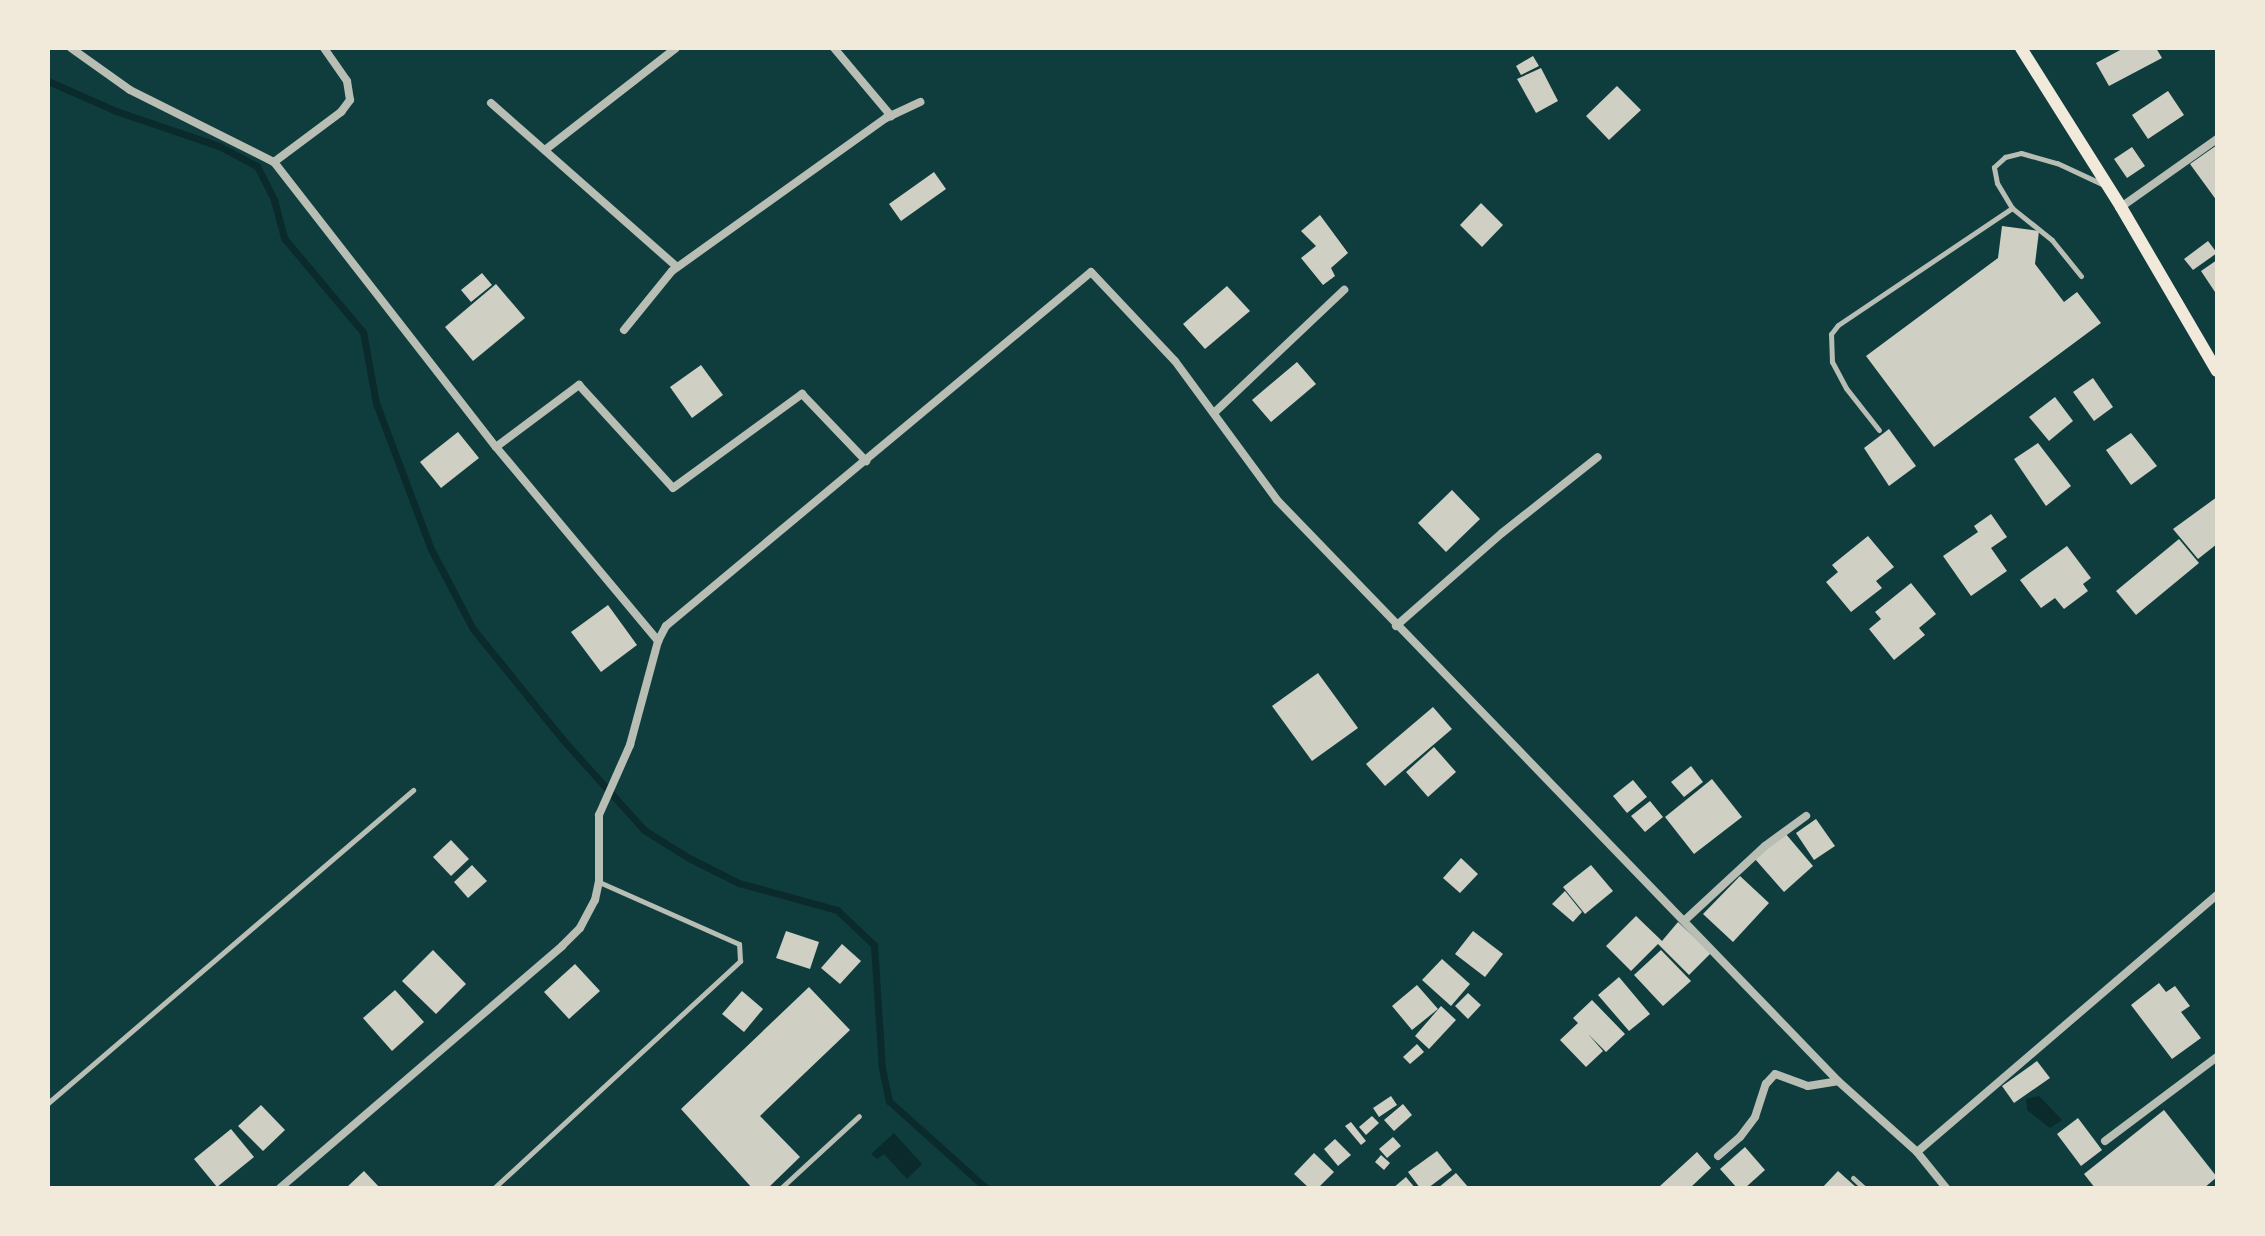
<!DOCTYPE html>
<style>
body{margin:0}
#map{position:relative;width:2265px;height:1236px;overflow:hidden;background:#0f3d3e;font-family:Lato,sans-serif}
div>[style]{position:absolute}
[style*='--x']{left:calc(var(--x)*1px);top:calc(var(--y)*1px);width:calc(var(--w)*1px);rotate:calc(var(--a)*1deg)}
.water>*{inset:0;background:#0a2a2b}
.stream>*{height:7px;margin:-3.5px;padding:0 3.5px;transform-origin:3.5px;border-radius:3.5px;background:#0a2a2b}
.building>*{inset:0;background:#cfcfc3}
.service>*{height:5px;margin:-2.5px;padding:0 2.5px;transform-origin:2.5px;border-radius:2.5px;background:#b8beb3}
.minor>*{height:8px;margin:-4px;padding:0 4px;transform-origin:4px;border-radius:4px;background:#b8beb3}
.secondary>*{height:12px;margin:-6px;padding:0 6px;transform-origin:6px;border-radius:6px;background:#f1e9da}
span{translate:-50% -50%;white-space:nowrap;text-align:center;line-height:1.15;-webkit-text-stroke:7px #f1e9da;paint-order:stroke}
.frame{position:absolute;inset:0;border:50px solid #f1e9da;pointer-events:none}
</style>
<div id="map">
<div class="water">
<div style="clip-path:polygon(2039px 1096px,2062px 1120px,2050px 1128px,2027px 1110px,2026px 1099px)"></div>
<div style="clip-path:polygon(894px 1133px,922px 1164px,907px 1179px,884px 1154px,877px 1159px,871px 1154px)"></div>
</div>
<div class="stream">
<div style="--x:48;--y:81;--w:74;--a:23.8"></div>
<div style="--x:116;--y:111;--w:109;--a:18.8"></div>
<div style="--x:219;--y:146;--w:43;--a:27.8"></div>
<div style="--x:257;--y:166;--w:38;--a:63"></div>
<div style="--x:274;--y:200;--w:39;--a:75"></div>
<div style="--x:284;--y:238;--w:123;--a:50"></div>
<div style="--x:363;--y:332;--w:72;--a:79.6"></div>
<div style="--x:376;--y:403;--w:156;--a:69.4"></div>
<div style="--x:431;--y:549;--w:90;--a:62.3"></div>
<div style="--x:473;--y:629;--w:144;--a:50.9"></div>
<div style="--x:564;--y:741;--w:120;--a:48"></div>
<div style="--x:644;--y:830;--w:53;--a:31.9"></div>
<div style="--x:689;--y:858;--w:56;--a:26.6"></div>
<div style="--x:739;--y:883;--w:102;--a:15.4"></div>
<div style="--x:837;--y:910;--w:51;--a:43.4"></div>
<div style="--x:874;--y:945;--w:123;--a:86.3"></div>
<div style="--x:882;--y:1068;--w:34;--a:78"></div>
<div style="--x:889;--y:1101;--w:130;--a:41.9"></div>
</div>
<div class="building">
<div style="clip-path:polygon(2124px 48px,2156px 48px,2162px 58px,2109px 86px,2096px 63px)"></div>
<div style="clip-path:polygon(1533px 56px,1539px 66px,1521px 75px,1516px 66px)"></div>
<div style="clip-path:polygon(1541px 68px,1558px 101px,1536px 113px,1517px 79px)"></div>
<div style="clip-path:polygon(1617px 86px,1641px 110px,1609px 140px,1586px 116px)"></div>
<div style="clip-path:polygon(2168px 91px,2184px 115px,2148px 139px,2132px 115px)"></div>
<div style="clip-path:polygon(2217px 145px,2217px 201px,2190px 164px)"></div>
<div style="clip-path:polygon(2132px 147px,2145px 166px,2127px 178px,2114px 159px)"></div>
<div style="clip-path:polygon(934px 172px,946px 189px,901px 221px,889px 204px)"></div>
<div style="clip-path:polygon(1481px 203px,1503px 225px,1482px 247px,1460px 225px)"></div>
<div style="clip-path:polygon(1320px 215px,1348px 253px,1331px 268px,1335px 276px,1323px 285px,1301px 258px,1316px 246px,1301px 231px)"></div>
<div style="clip-path:polygon(2002px 226px,2039px 231px,2035px 264px,2064px 302px,2077px 292px,2101px 323px,1934px 447px,1866px 356px,1998px 258px)"></div>
<div style="clip-path:polygon(2208px 241px,2217px 253px,2193px 270px,2184px 259px)"></div>
<div style="clip-path:polygon(2217px 260px,2217px 295px,2201px 271px)"></div>
<div style="clip-path:polygon(482px 273px,492px 285px,471px 302px,461px 290px)"></div>
<div style="clip-path:polygon(496px 284px,525px 318px,473px 361px,445px 327px)"></div>
<div style="clip-path:polygon(1227px 286px,1250px 311px,1205px 349px,1183px 324px)"></div>
<div style="clip-path:polygon(1297px 362px,1316px 384px,1271px 422px,1252px 400px)"></div>
<div style="clip-path:polygon(701px 365px,723px 395px,692px 418px,670px 387px)"></div>
<div style="clip-path:polygon(2093px 378px,2113px 407px,2094px 421px,2073px 392px)"></div>
<div style="clip-path:polygon(2055px 397px,2073px 421px,2049px 441px,2029px 417px)"></div>
<div style="clip-path:polygon(1889px 429px,1916px 466px,1889px 486px,1864px 448px)"></div>
<div style="clip-path:polygon(458px 432px,479px 458px,441px 488px,420px 462px)"></div>
<div style="clip-path:polygon(2131px 433px,2157px 466px,2131px 485px,2106px 450px)"></div>
<div style="clip-path:polygon(2038px 443px,2071px 486px,2046px 506px,2014px 459px)"></div>
<div style="clip-path:polygon(1452px 490px,1480px 519px,1446px 552px,1418px 523px)"></div>
<div style="clip-path:polygon(2217px 497px,2217px 544px,2198px 559px,2173px 529px)"></div>
<div style="clip-path:polygon(1991px 514px,2007px 537px,1991px 548px,2007px 571px,1971px 596px,1943px 556px,1978px 532px,1974px 526px)"></div>
<div style="clip-path:polygon(1868px 536px,1894px 567px,1876px 581px,1882px 588px,1851px 612px,1826px 582px,1838px 572px,1832px 565px)"></div>
<div style="clip-path:polygon(2179px 539px,2199px 563px,2136px 615px,2116px 591px)"></div>
<div style="clip-path:polygon(2067px 546px,2091px 578px,2083px 584px,2088px 591px,2064px 609px,2055px 598px,2041px 608px,2020px 580px)"></div>
<div style="clip-path:polygon(1911px 583px,1936px 614px,1919px 628px,1925px 635px,1894px 660px,1869px 629px,1881px 619px,1875px 612px)"></div>
<div style="clip-path:polygon(608px 605px,637px 645px,601px 672px,571px 632px)"></div>
<div style="clip-path:polygon(1318px 673px,1358px 728px,1312px 761px,1272px 706px)"></div>
<div style="clip-path:polygon(1433px 707px,1452px 729px,1385px 786px,1366px 764px)"></div>
<div style="clip-path:polygon(1434px 747px,1456px 772px,1428px 797px,1406px 772px)"></div>
<div style="clip-path:polygon(1691px 766px,1703px 782px,1684px 797px,1671px 782px)"></div>
<div style="clip-path:polygon(1712px 779px,1742px 817px,1694px 854px,1665px 817px)"></div>
<div style="clip-path:polygon(1633px 780px,1647px 797px,1627px 813px,1613px 796px)"></div>
<div style="clip-path:polygon(1650px 801px,1663px 817px,1645px 832px,1631px 816px)"></div>
<div style="clip-path:polygon(1816px 819px,1835px 846px,1814px 860px,1796px 833px)"></div>
<div style="clip-path:polygon(1785px 833px,1813px 866px,1784px 892px,1755px 859px)"></div>
<div style="clip-path:polygon(451px 840px,469px 859px,451px 876px,433px 857px)"></div>
<div style="clip-path:polygon(1461px 858px,1478px 874px,1460px 893px,1443px 878px)"></div>
<div style="clip-path:polygon(472px 865px,487px 881px,468px 898px,454px 882px)"></div>
<div style="clip-path:polygon(1591px 865px,1613px 891px,1585px 914px,1563px 887px)"></div>
<div style="clip-path:polygon(1740px 876px,1769px 903px,1733px 942px,1703px 914px)"></div>
<div style="clip-path:polygon(1565px 891px,1582px 912px,1573px 922px,1552px 904px)"></div>
<div style="clip-path:polygon(1636px 916px,1662px 941px,1678px 922px,1711px 953px,1689px 975px,1658px 944px,1631px 971px,1606px 946px)"></div>
<div style="clip-path:polygon(786px 931px,819px 942px,810px 969px,776px 958px)"></div>
<div style="clip-path:polygon(1473px 931px,1503px 954px,1485px 977px,1455px 954px)"></div>
<div style="clip-path:polygon(842px 944px,861px 961px,840px 984px,821px 968px)"></div>
<div style="clip-path:polygon(433px 950px,466px 984px,436px 1014px,402px 981px)"></div>
<div style="clip-path:polygon(1661px 950px,1691px 981px,1663px 1006px,1634px 975px)"></div>
<div style="clip-path:polygon(1442px 959px,1470px 984px,1451px 1006px,1422px 980px)"></div>
<div style="clip-path:polygon(575px 964px,600px 991px,569px 1019px,544px 992px)"></div>
<div style="clip-path:polygon(1619px 977px,1650px 1014px,1629px 1031px,1598px 995px)"></div>
<div style="clip-path:polygon(2159px 983px,2166px 992px,2175px 986px,2190px 1006px,2181px 1012px,2201px 1038px,2172px 1059px,2131px 1005px)"></div>
<div style="clip-path:polygon(1417px 985px,1438px 1009px,1412px 1030px,1392px 1006px)"></div>
<div style="clip-path:polygon(809px 987px,850px 1030px,760px 1116px,800px 1157px,768px 1188px,752px 1188px,681px 1109px)"></div>
<div style="clip-path:polygon(395px 990px,424px 1022px,392px 1051px,363px 1018px)"></div>
<div style="clip-path:polygon(742px 991px,763px 1009px,744px 1032px,722px 1014px)"></div>
<div style="clip-path:polygon(1468px 993px,1481px 1005px,1468px 1019px,1455px 1006px)"></div>
<div style="clip-path:polygon(1592px 1000px,1625px 1034px,1606px 1052px,1588px 1034px,1603px 1051px,1586px 1067px,1560px 1040px,1578px 1023px,1573px 1018px)"></div>
<div style="clip-path:polygon(1441px 1006px,1456px 1020px,1429px 1049px,1415px 1036px)"></div>
<div style="clip-path:polygon(1417px 1044px,1424px 1052px,1410px 1064px,1403px 1057px)"></div>
<div style="clip-path:polygon(2037px 1061px,2050px 1078px,2014px 1103px,2002px 1086px)"></div>
<div style="clip-path:polygon(1391px 1096px,1397px 1105px,1379px 1117px,1373px 1108px)"></div>
<div style="clip-path:polygon(1403px 1104px,1412px 1115px,1394px 1131px,1384px 1120px)"></div>
<div style="clip-path:polygon(261px 1105px,285px 1130px,263px 1151px,238px 1126px)"></div>
<div style="clip-path:polygon(2164px 1110px,2217px 1177px,2204px 1188px,2095px 1188px,2084px 1174px)"></div>
<div style="clip-path:polygon(1372px 1116px,1379px 1123px,1366px 1135px,1359px 1127px)"></div>
<div style="clip-path:polygon(2078px 1118px,2102px 1150px,2081px 1166px,2057px 1134px)"></div>
<div style="clip-path:polygon(1351px 1122px,1366px 1141px,1361px 1145px,1345px 1126px)"></div>
<div style="clip-path:polygon(231px 1129px,254px 1157px,217px 1187px,194px 1159px)"></div>
<div style="clip-path:polygon(1393px 1137px,1401px 1146px,1387px 1158px,1379px 1149px)"></div>
<div style="clip-path:polygon(1335px 1139px,1351px 1155px,1338px 1166px,1324px 1149px)"></div>
<div style="clip-path:polygon(1745px 1147px,1765px 1170px,1745px 1188px,1737px 1188px,1720px 1169px)"></div>
<div style="clip-path:polygon(1437px 1151px,1452px 1170px,1428px 1188px,1420px 1188px,1408px 1172px)"></div>
<div style="clip-path:polygon(1697px 1152px,1711px 1168px,1690px 1188px,1662px 1188px,1660px 1186px)"></div>
<div style="clip-path:polygon(1314px 1153px,1334px 1172px,1318px 1188px,1309px 1188px,1294px 1174px)"></div>
<div style="clip-path:polygon(1381px 1155px,1390px 1163px,1384px 1170px,1375px 1162px)"></div>
<div style="clip-path:polygon(364px 1171px,380px 1188px,346px 1188px)"></div>
<div style="clip-path:polygon(1838px 1171px,1857px 1188px,1822px 1188px)"></div>
<div style="clip-path:polygon(1456px 1173px,1469px 1188px,1438px 1188px)"></div>
<div style="clip-path:polygon(1406px 1177px,1415px 1188px,1393px 1188px)"></div>
</div>
<div class="service">
<div style="--x:2081;--y:276;--w:46;--a:-128.9"></div>
<div style="--x:2052;--y:240;--w:51;--a:-141.3"></div>
<div style="--x:2012;--y:208;--w:29;--a:-121"></div>
<div style="--x:1997;--y:183;--w:16;--a:-101"></div>
<div style="--x:1994;--y:167;--w:15;--a:-42"></div>
<div style="--x:2005;--y:157;--w:16;--a:-14"></div>
<div style="--x:2021;--y:153;--w:37;--a:16"></div>
<div style="--x:2057;--y:163;--w:50;--a:25"></div>
<div style="--x:1879;--y:430;--w:53;--a:-128.2"></div>
<div style="--x:1846;--y:388;--w:30;--a:-118"></div>
<div style="--x:1832;--y:362;--w:28;--a:-92"></div>
<div style="--x:1831;--y:334;--w:11;--a:-52"></div>
<div style="--x:1838;--y:325;--w:210;--a:-33.9"></div>
<div style="--x:48;--y:1103;--w:481;--a:-40.6"></div>
<div style="--x:1853;--y:1178;--w:15;--a:42"></div>
<div style="--x:494;--y:1188;--w:335;--a:-42.7"></div>
<div style="--x:740;--y:961;--w:17;--a:-93"></div>
<div style="--x:739;--y:944;--w:153;--a:-156.1"></div>
<div style="--x:781;--y:1188;--w:106;--a:-42.7"></div>
</div>
<div class="minor">
<div style="--x:71;--y:48;--w:72;--a:35.4"></div>
<div style="--x:130;--y:90;--w:161;--a:26.6"></div>
<div style="--x:274;--y:162;--w:84;--a:-36.7"></div>
<div style="--x:341;--y:112;--w:15;--a:-53"></div>
<div style="--x:350;--y:100;--w:19;--a:-99"></div>
<div style="--x:347;--y:81;--w:40;--a:-124.9"></div>
<div style="--x:834;--y:48;--w:89;--a:50"></div>
<div style="--x:491;--y:103;--w:248;--a:41.4"></div>
<div style="--x:545;--y:150;--w:166;--a:-37.9"></div>
<div style="--x:274;--y:162;--w:361;--a:52.1"></div>
<div style="--x:496;--y:447;--w:104;--a:-36.8"></div>
<div style="--x:579;--y:385;--w:139;--a:47.6"></div>
<div style="--x:673;--y:488;--w:160;--a:-36.1"></div>
<div style="--x:802;--y:394;--w:93;--a:46.3"></div>
<div style="--x:2121;--y:207;--w:118;--a:-35.3"></div>
<div style="--x:624;--y:330;--w:76;--a:-50.9"></div>
<div style="--x:672;--y:271;--w:263;--a:-35.6"></div>
<div style="--x:886;--y:118;--w:38;--a:-25"></div>
<div style="--x:1215;--y:412;--w:178;--a:-43.4"></div>
<div style="--x:496;--y:447;--w:253;--a:50.1"></div>
<div style="--x:1396;--y:626;--w:141;--a:-41.3"></div>
<div style="--x:1502;--y:533;--w:122;--a:-38.4"></div>
<div style="--x:1684;--y:921;--w:110;--a:-42.8"></div>
<div style="--x:1765;--y:846;--w:51;--a:-36.2"></div>
<div style="--x:2105;--y:1141;--w:140;--a:-36.9"></div>
<div style="--x:1917;--y:1152;--w:395;--a:-40.6"></div>
<div style="--x:1718;--y:1156;--w:29;--a:-41"></div>
<div style="--x:1740;--y:1137;--w:25;--a:-53"></div>
<div style="--x:1755;--y:1117;--w:35;--a:-72"></div>
<div style="--x:1766;--y:1084;--w:13;--a:-48"></div>
<div style="--x:1775;--y:1074;--w:35;--a:20"></div>
<div style="--x:1808;--y:1086;--w:30;--a:-9"></div>
<div style="--x:280;--y:1188;--w:372;--a:-40.6"></div>
<div style="--x:562;--y:946;--w:25;--a:-45"></div>
<div style="--x:580;--y:928;--w:32;--a:-62"></div>
<div style="--x:595;--y:900;--w:19;--a:-78"></div>
<div style="--x:599;--y:881;--w:66;--a:-90"></div>
<div style="--x:599;--y:815;--w:77;--a:-66.1"></div>
<div style="--x:630;--y:745;--w:108;--a:-74.9"></div>
<div style="--x:658;--y:641;--w:17;--a:-62"></div>
<div style="--x:666;--y:626;--w:553;--a:-39.79"></div>
<div style="--x:1091;--y:272;--w:122;--a:46.7"></div>
<div style="--x:1175;--y:361;--w:172;--a:53.7"></div>
<div style="--x:1277;--y:500;--w:808;--a:46"></div>
<div style="--x:1838;--y:1081;--w:106;--a:41.9"></div>
<div style="--x:1917;--y:1152;--w:46;--a:51.1"></div>
</div>
<div class="secondary">
<div style="--x:2021;--y:48;--w:188;--a:57.8"></div>
<div style="--x:2121;--y:207;--w:190;--a:59.7"></div>
</div>
<div class="frame"></div>
</div>
